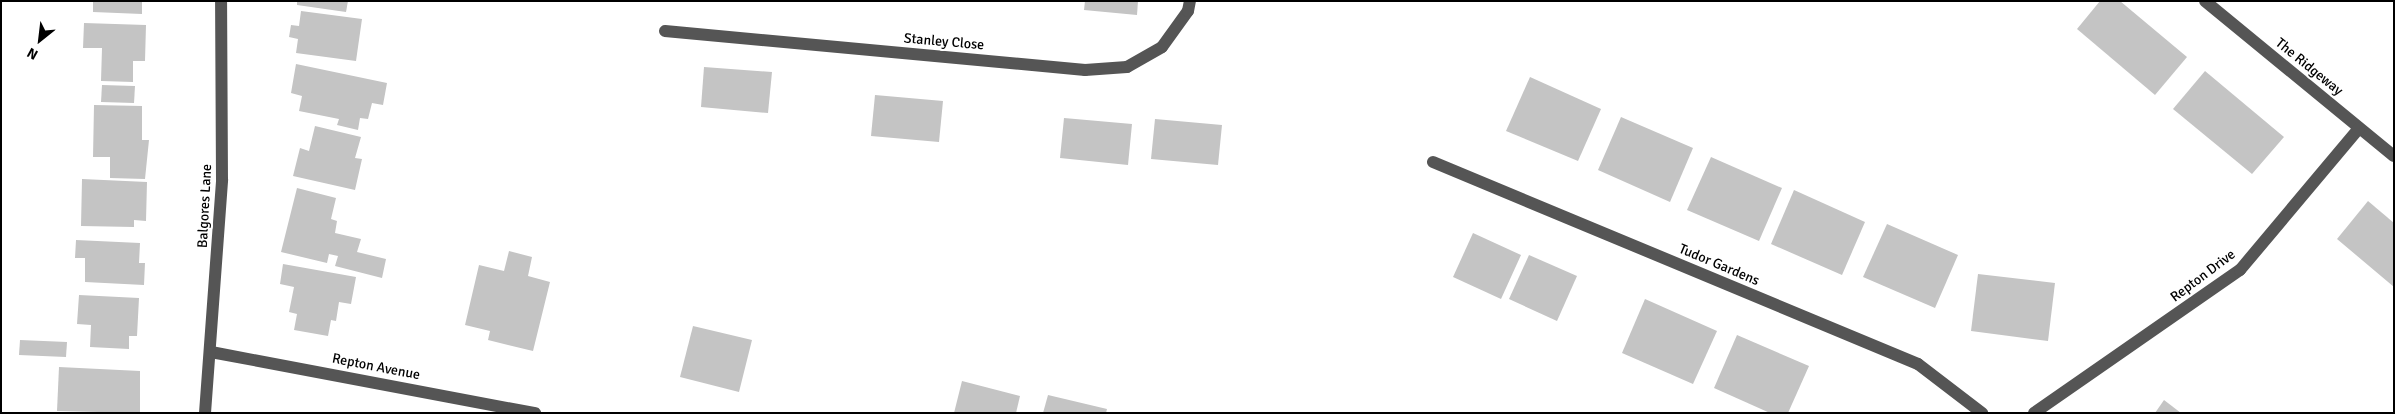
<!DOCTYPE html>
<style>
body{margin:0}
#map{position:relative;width:2395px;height:414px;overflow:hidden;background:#fff;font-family:Signika,sans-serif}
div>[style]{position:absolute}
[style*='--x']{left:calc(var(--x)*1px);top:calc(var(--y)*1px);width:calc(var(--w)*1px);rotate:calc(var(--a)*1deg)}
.building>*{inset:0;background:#c4c4c4}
.minor>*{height:12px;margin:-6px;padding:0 6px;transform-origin:6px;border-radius:6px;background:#555}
span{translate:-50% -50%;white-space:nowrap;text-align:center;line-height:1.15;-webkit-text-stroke:4px #fff;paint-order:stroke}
.street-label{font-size:14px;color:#000}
.frame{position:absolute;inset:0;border:2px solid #000;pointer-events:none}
.north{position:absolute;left:15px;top:15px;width:50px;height:50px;-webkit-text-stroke:4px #fff;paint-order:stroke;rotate:209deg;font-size:14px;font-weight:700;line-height:20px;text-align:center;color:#000}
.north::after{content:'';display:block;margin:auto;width:18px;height:22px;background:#000;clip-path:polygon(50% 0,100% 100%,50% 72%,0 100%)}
</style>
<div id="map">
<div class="building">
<div style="clip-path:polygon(93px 1px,142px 1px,142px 14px,93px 12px)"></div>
<div style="clip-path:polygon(297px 1px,348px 1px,346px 12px,297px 5px)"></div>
<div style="clip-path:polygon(1085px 1px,1138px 1px,1137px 15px,1084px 10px)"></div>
<div style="clip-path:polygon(2100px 1px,2120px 1px,2187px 57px,2155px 95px,2077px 29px)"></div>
<div style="clip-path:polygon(301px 11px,362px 19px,356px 61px,296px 53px,298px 39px,289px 37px,291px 25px,299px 26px)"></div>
<div style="clip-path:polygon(84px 23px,146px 25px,145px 61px,133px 61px,133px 82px,101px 81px,102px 48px,83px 48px)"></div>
<div style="clip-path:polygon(296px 64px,387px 83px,383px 105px,372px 103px,368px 119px,360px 118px,358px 130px,337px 125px,339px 119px,299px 111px,302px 96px,291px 93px)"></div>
<div style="clip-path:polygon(704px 67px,772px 72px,768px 113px,701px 107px)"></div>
<div style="clip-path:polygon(2205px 71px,2284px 137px,2252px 174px,2173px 109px)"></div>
<div style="clip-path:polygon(1530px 77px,1601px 109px,1578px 161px,1506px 131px)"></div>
<div style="clip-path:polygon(102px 85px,135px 86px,134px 103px,101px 102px)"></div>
<div style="clip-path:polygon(875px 95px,943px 101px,939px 142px,871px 136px)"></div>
<div style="clip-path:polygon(94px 105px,142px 106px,142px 140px,149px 140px,145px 179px,110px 178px,110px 157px,93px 157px)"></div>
<div style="clip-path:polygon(1621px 117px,1693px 148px,1670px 202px,1598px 170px)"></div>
<div style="clip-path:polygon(1064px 118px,1132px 124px,1128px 165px,1060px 158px)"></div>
<div style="clip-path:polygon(1155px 119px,1222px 125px,1218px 165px,1151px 159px)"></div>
<div style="clip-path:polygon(315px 126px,361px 137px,355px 158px,362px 159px,355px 190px,293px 176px,300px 148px,309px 151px)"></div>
<div style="clip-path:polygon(1711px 157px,1782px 188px,1759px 241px,1687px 210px)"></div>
<div style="clip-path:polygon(82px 179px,147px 182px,146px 221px,134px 220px,134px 227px,81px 226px)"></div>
<div style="clip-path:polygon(297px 188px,336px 198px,331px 219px,337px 221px,335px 233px,361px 239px,357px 252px,386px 259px,382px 278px,335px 266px,338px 256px,329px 254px,327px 263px,281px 252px)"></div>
<div style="clip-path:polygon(1794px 190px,1865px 222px,1842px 275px,1771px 244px)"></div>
<div style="clip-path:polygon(2368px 201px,2394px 223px,2394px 287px,2337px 239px)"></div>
<div style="clip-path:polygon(1887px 224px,1958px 255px,1935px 308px,1863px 277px)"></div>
<div style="clip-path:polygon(1473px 233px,1521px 255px,1501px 299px,1453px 277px)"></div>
<div style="clip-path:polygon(76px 240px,140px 243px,139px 263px,145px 263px,144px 285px,85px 282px,85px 258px,75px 258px)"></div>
<div style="clip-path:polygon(509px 251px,532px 257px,528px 276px,550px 282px,533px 351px,488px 340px,490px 331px,465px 325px,479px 265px,504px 271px)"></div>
<div style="clip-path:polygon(1529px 255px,1577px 276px,1557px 321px,1509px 299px)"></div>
<div style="clip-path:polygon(283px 264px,356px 277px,351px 304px,339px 302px,336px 321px,331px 320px,328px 336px,294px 330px,297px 314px,289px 312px,294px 287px,280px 284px)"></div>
<div style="clip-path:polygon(1978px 274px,2055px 283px,2048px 341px,1971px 331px)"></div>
<div style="clip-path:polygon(79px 295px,139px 298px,137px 336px,129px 336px,129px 349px,90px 347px,91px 325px,77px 324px)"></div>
<div style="clip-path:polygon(1645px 299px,1717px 331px,1693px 384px,1622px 353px)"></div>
<div style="clip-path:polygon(693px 326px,752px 340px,739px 392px,680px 377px)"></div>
<div style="clip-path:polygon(1737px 335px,1809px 366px,1788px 413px,1770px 413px,1714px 388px)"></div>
<div style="clip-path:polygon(20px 340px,67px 342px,66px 357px,19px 355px)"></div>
<div style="clip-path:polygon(59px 367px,140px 371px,140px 413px,57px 411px)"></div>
<div style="clip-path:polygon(962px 381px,1020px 396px,1016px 413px,954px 413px)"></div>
<div style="clip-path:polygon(1048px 395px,1107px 409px,1106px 413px,1043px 413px)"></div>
<div style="clip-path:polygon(2164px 400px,2181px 413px,2155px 413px)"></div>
</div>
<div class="minor">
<div style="--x:2205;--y:1;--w:244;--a:39.4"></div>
<div style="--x:665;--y:31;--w:422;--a:5.3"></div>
<div style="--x:1085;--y:70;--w:42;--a:-4.1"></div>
<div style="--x:1127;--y:67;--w:40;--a:-29.7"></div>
<div style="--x:1162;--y:47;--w:44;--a:-54.2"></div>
<div style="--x:1188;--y:11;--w:10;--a:-79"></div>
<div style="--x:1433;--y:162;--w:525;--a:22.61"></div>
<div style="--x:1918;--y:364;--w:81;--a:37.4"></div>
<div style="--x:211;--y:352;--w:330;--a:10.7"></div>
<div style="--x:205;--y:413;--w:234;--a:-85.8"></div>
<div style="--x:222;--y:180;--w:179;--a:-90.3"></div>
<div style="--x:2034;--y:413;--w:251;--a:-34.8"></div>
<div style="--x:2240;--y:270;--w:185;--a:-50"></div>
</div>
<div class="street-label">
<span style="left:944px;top:42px;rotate:5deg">Stanley Close</span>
<span style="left:2309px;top:67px;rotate:39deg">The Ridgeway</span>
<span style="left:205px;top:206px;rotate:-87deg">Balgores Lane</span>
<span style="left:1719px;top:265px;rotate:23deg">Tudor Gardens</span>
<span style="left:2203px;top:276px;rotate:-37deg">Repton Drive</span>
<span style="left:376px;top:367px;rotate:11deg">Repton Avenue</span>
</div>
<div class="frame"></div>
<div class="north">N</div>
</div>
